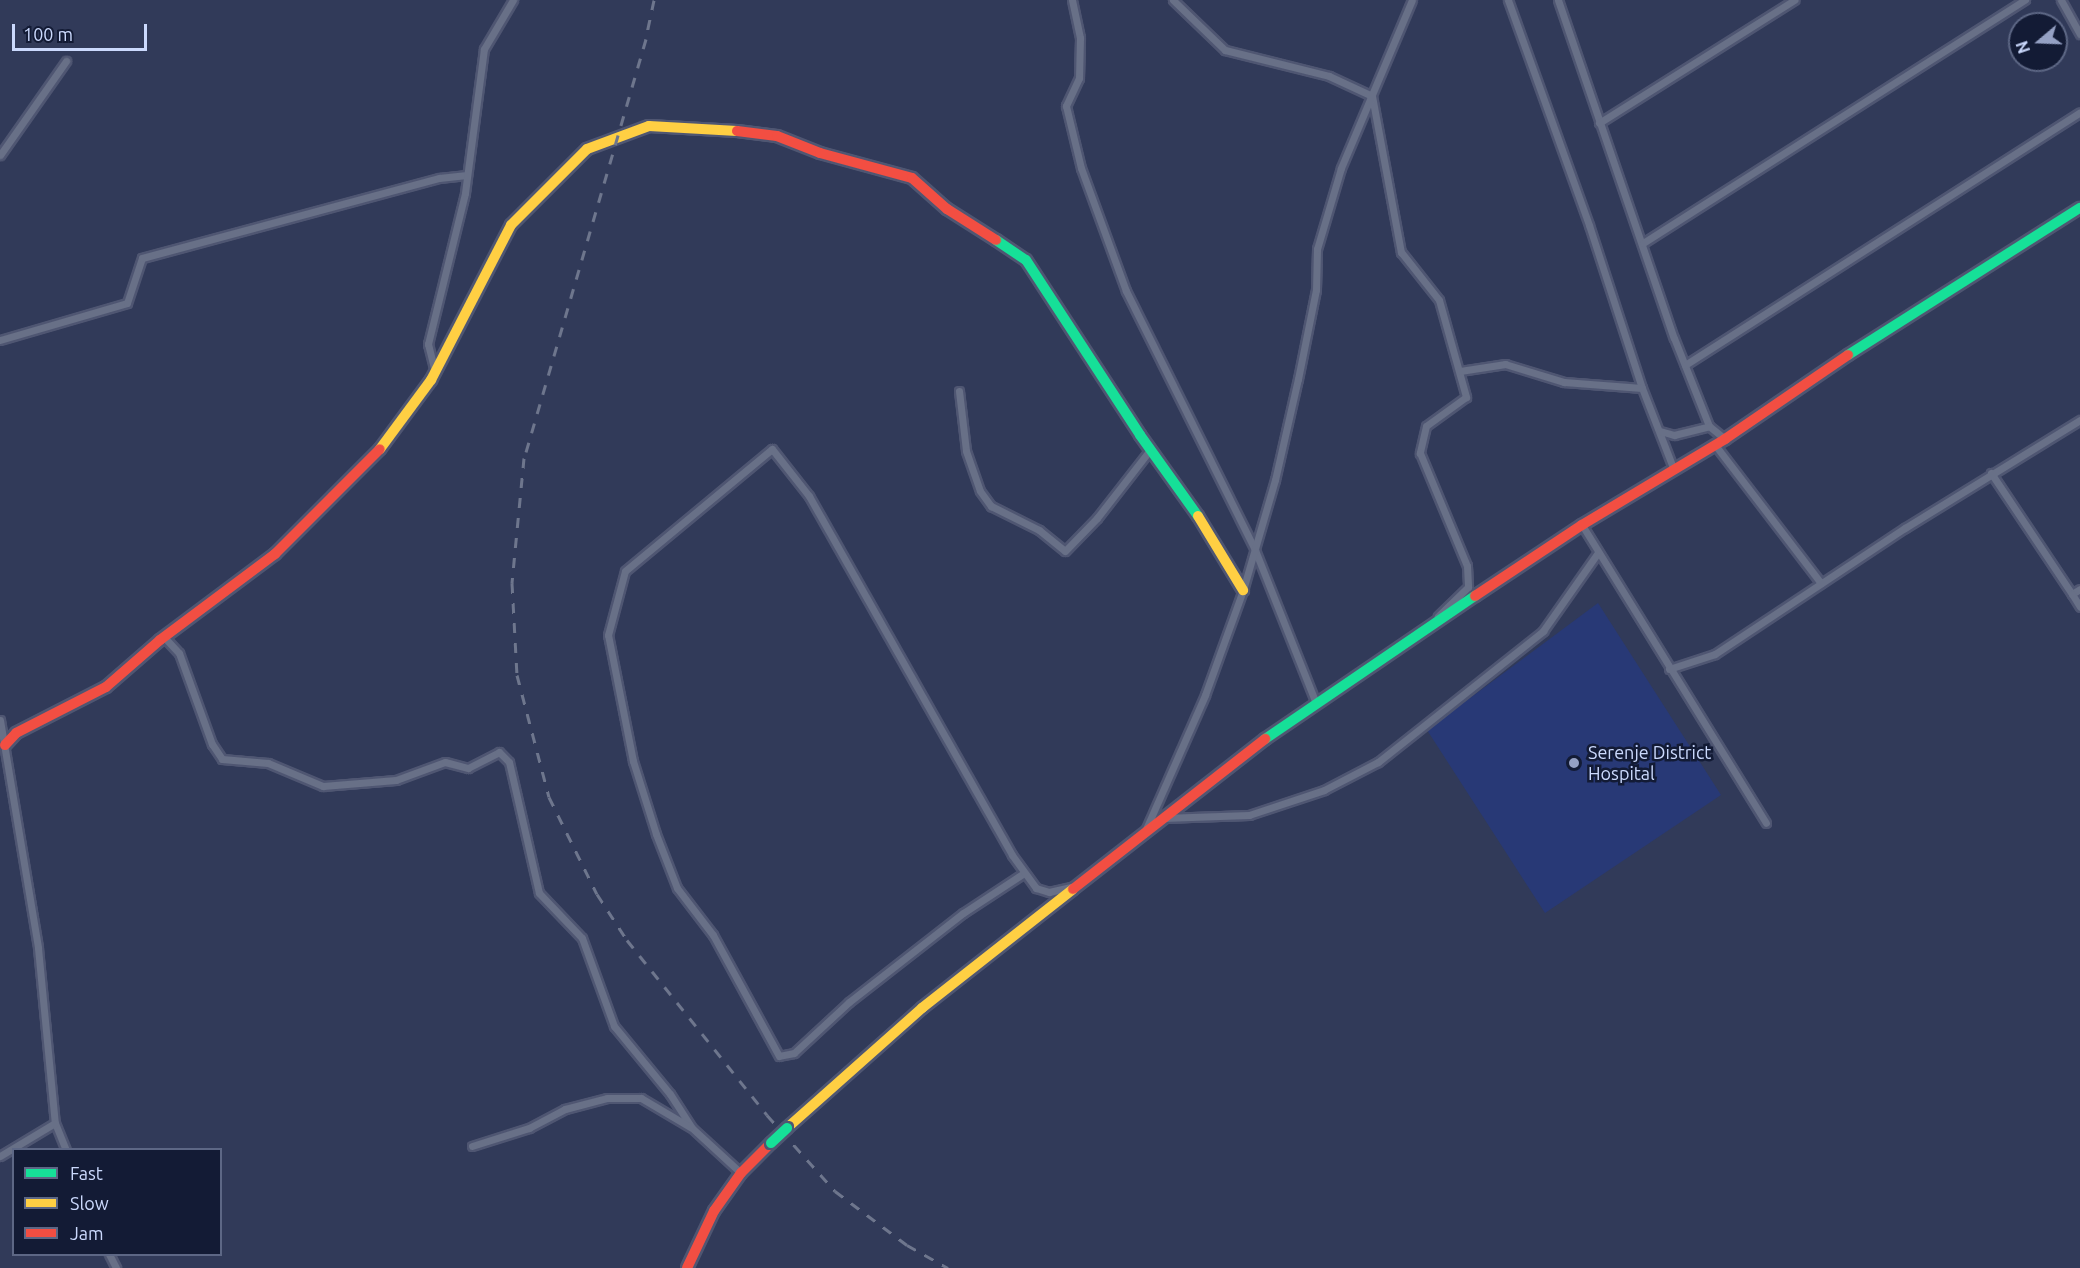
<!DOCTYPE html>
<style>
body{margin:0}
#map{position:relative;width:2080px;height:1268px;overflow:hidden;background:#313a59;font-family:Ubuntu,sans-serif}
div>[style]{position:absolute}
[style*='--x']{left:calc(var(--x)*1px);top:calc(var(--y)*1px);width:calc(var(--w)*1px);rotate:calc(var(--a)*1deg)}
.built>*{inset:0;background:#283976}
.roads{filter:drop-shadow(2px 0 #4f5672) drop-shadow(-2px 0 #4f5672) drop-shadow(0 2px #4f5672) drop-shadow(0 -2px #4f5672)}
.street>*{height:7px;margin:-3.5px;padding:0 3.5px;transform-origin:3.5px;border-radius:3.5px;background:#687087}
.fast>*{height:10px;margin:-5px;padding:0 5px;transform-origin:5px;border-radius:5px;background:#16e098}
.slow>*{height:10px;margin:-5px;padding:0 5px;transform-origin:5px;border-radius:5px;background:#ffcf43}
.jam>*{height:10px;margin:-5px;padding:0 5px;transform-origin:5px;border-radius:5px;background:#f24e42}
.rail>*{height:3px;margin-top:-1.5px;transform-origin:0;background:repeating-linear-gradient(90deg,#6e768d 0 10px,transparent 0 20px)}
.bridges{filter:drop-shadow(2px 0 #4f5672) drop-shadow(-2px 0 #4f5672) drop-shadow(0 2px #4f5672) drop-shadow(0 -2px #4f5672)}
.fast-bridge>*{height:10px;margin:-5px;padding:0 5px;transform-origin:5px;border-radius:5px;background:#16e098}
.dots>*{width:16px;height:16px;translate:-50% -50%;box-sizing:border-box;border:3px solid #131b35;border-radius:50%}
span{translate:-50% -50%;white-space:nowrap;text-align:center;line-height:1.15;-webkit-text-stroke:5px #131b35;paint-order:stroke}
.poi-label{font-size:18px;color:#cbd9fd}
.left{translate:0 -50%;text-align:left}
.legend{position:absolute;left:12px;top:1148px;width:210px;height:108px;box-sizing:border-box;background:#131b35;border:2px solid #5d6785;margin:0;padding:8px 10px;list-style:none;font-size:18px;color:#cbd9fd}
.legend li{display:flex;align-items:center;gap:12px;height:30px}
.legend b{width:30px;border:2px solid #5d6785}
.north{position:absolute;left:2008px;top:12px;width:60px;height:60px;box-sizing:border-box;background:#131b35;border:2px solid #5d6785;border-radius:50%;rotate:251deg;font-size:16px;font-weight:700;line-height:24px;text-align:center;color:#cbd9fd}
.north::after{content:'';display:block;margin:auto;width:21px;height:27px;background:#95a1c4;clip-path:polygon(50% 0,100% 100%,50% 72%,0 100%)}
.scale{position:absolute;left:12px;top:24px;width:135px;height:27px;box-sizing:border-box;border:3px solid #cbd9fd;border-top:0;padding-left:8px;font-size:18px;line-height:21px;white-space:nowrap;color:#cbd9fd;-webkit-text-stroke:4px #131b35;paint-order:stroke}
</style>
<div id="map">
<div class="built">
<div style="clip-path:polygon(1598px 603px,1721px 795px,1545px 913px,1427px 730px)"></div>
</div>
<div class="roads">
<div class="street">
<div style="--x:1072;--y:0;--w:39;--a:78"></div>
<div style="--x:1080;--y:38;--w:40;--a:91.4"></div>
<div style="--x:1079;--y:78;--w:31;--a:115"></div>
<div style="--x:1066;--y:106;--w:64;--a:76.4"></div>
<div style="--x:1081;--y:168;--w:131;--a:69.9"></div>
<div style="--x:1126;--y:291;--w:289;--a:63.5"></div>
<div style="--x:1255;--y:550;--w:165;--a:68.3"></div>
<div style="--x:1173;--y:0;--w:72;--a:43.9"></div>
<div style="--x:1225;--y:50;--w:107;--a:14"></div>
<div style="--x:1329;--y:76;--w:47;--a:24.9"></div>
<div style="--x:1372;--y:96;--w:159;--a:79.5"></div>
<div style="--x:1401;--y:252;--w:61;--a:51.6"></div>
<div style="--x:1439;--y:300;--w:101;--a:74.4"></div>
<div style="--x:1466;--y:397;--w:49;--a:144.1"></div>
<div style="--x:1426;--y:426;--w:28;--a:103"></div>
<div style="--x:1420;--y:453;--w:122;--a:67.4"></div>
<div style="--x:1467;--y:566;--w:21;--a:87"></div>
<div style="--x:1468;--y:587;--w:42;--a:136"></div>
<div style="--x:1508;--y:0;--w:239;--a:70.2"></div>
<div style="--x:1589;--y:225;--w:171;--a:72"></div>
<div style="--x:1642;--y:388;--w:88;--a:68.7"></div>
<div style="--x:1558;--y:0;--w:357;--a:71.1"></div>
<div style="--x:1674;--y:338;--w:95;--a:68.3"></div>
<div style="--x:1709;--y:426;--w:21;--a:39"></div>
<div style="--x:2061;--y:0;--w:39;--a:61"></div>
<div style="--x:1599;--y:123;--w:231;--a:-32.2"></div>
<div style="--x:0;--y:155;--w:115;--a:-54.9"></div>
<div style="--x:1643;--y:243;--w:453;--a:-32.5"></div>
<div style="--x:0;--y:340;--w:132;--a:-16.2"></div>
<div style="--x:127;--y:303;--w:47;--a:-71.6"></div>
<div style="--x:142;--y:258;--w:308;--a:-15.1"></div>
<div style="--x:439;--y:178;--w:28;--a:-6"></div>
<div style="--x:1685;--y:365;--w:469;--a:-32.6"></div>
<div style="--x:1460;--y:371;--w:46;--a:-8.8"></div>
<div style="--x:1505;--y:364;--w:62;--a:17"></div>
<div style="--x:1564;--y:382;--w:78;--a:4.4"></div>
<div style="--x:435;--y:372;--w:29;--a:-104"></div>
<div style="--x:428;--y:344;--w:155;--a:-76.2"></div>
<div style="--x:465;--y:193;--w:145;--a:-82.5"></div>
<div style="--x:484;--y:49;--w:57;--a:-59.4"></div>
<div style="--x:959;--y:391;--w:60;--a:83.3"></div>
<div style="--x:966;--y:451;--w:42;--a:70.7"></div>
<div style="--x:980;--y:491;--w:19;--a:54"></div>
<div style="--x:991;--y:506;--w:54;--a:26.6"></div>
<div style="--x:1039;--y:530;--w:33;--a:39"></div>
<div style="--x:1065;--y:551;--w:46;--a:-45.9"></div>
<div style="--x:1097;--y:518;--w:86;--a:-52.1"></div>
<div style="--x:1660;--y:431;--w:15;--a:16"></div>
<div style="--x:1674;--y:435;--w:36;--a:-14"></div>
<div style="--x:1715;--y:445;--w:174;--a:52.5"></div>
<div style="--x:1991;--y:473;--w:146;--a:56.2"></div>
<div style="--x:2072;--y:594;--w:9;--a:-32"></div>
<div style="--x:1582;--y:525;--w:350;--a:58.3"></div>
<div style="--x:2072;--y:594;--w:15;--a:58"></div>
<div style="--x:164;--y:637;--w:22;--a:47"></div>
<div style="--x:179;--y:653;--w:97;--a:70.1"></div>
<div style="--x:212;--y:744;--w:18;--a:56"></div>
<div style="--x:222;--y:759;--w:46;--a:5"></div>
<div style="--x:268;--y:763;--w:60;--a:22.7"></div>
<div style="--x:323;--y:786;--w:73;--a:-4.7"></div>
<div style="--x:396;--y:780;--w:52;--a:-20.2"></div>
<div style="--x:445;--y:762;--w:24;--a:15"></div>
<div style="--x:468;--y:768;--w:35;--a:-27"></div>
<div style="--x:499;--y:752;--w:14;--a:45"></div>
<div style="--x:509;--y:762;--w:134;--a:77.1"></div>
<div style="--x:539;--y:893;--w:62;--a:46.3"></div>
<div style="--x:582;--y:938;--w:94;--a:70"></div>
<div style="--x:614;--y:1026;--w:88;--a:50.5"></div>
<div style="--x:670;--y:1094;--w:40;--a:57.1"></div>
<div style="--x:692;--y:1128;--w:67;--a:42.6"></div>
<div style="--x:1669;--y:669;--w:48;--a:-18.1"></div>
<div style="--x:1715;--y:654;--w:228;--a:-33.6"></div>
<div style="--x:1905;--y:528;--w:206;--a:-31.7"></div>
<div style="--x:0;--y:720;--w:231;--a:80.5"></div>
<div style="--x:38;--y:948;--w:176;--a:84.5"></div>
<div style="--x:55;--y:1123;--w:29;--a:68"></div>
<div style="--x:1163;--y:818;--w:86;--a:-2"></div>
<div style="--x:1249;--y:815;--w:79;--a:-18.4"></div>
<div style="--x:1324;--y:790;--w:61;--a:-27.4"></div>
<div style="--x:1378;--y:762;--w:211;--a:-38.4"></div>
<div style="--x:1543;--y:631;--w:94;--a:-55"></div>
<div style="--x:1146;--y:829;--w:146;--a:-66.2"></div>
<div style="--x:1205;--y:695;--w:112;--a:-70.1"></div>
<div style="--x:1243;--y:590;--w:115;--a:-73.8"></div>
<div style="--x:1275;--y:480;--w:104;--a:-77.2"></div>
<div style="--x:1298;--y:379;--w:91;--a:-78.6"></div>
<div style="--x:1316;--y:290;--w:41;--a:-88.6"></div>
<div style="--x:1317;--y:249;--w:84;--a:-73.5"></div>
<div style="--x:1341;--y:168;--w:182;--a:-67.1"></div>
<div style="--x:1024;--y:873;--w:73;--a:146.7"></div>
<div style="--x:963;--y:913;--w:145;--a:142"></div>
<div style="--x:849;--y:1002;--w:75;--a:137.2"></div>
<div style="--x:794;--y:1053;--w:15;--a:169"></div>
<div style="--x:779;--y:1056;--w:138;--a:-118.6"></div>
<div style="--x:713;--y:935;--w:59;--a:-127.5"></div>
<div style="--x:677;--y:888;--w:58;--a:-111.3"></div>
<div style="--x:656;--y:834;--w:77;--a:-107.5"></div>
<div style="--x:633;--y:761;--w:128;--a:-101.2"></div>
<div style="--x:608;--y:635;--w:66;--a:-75.1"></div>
<div style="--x:625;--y:571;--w:191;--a:-39.7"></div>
<div style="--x:772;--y:449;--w:60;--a:51.8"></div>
<div style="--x:809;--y:496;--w:412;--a:60.5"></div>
<div style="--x:1012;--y:855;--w:41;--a:54"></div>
<div style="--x:1036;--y:888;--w:14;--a:17"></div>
<div style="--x:1049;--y:892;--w:26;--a:-13"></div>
<div style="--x:472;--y:1146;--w:60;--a:-17.5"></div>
<div style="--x:529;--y:1128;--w:41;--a:-27.8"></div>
<div style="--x:565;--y:1109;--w:43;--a:-14.7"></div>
<div style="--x:607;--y:1098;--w:34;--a:0"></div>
<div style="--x:641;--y:1098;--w:57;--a:30.6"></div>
<div style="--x:0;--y:1156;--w:64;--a:-31"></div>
<div style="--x:109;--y:1254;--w:16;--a:63"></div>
</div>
<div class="fast">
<div style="--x:996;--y:240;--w:36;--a:34"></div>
<div style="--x:1026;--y:260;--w:209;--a:56.9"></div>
<div style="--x:1140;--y:435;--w:100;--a:54.4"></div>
<div style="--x:1848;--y:355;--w:275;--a:-32.4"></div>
<div style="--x:1265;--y:739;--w:254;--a:-34.3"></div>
</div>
<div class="slow">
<div style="--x:380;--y:449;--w:86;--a:-53.5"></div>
<div style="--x:431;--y:380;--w:174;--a:-62.7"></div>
<div style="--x:511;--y:225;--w:107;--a:-45"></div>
<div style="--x:587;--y:149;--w:66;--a:-20.4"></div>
<div style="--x:649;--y:126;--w:88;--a:3.3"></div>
<div style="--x:1198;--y:516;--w:87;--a:58.7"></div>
<div style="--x:787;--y:1128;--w:181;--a:-41.6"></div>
<div style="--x:922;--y:1008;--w:192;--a:-38.2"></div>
</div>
<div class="jam">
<div style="--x:737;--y:131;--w:40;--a:7.1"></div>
<div style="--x:777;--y:136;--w:46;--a:21.6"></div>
<div style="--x:820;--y:153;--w:95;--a:15.2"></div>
<div style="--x:912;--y:178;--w:47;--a:41.5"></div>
<div style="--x:947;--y:209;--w:58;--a:32.3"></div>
<div style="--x:1475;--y:596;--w:128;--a:-33.6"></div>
<div style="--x:1582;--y:525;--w:167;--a:-31"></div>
<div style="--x:1725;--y:439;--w:149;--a:-34.3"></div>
<div style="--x:5;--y:745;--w:16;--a:-47"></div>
<div style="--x:16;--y:733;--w:101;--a:-27.1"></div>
<div style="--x:106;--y:687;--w:72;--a:-41"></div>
<div style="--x:160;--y:640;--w:144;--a:-36.8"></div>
<div style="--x:275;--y:554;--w:148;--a:-45"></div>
<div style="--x:1073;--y:889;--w:244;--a:-38"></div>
<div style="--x:687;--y:1268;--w:63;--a:-64.7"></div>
<div style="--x:714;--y:1211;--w:47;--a:-54.6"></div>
<div style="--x:741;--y:1173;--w:42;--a:-45"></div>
</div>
</div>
<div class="rail">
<div style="--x:654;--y:0;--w:40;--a:102"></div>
<div style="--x:646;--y:39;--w:436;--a:106.2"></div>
<div style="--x:524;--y:458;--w:126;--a:95.5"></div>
<div style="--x:512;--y:583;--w:92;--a:86.9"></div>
<div style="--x:517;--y:675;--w:126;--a:75.3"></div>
<div style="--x:549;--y:797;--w:108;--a:63.7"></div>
<div style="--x:597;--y:894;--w:55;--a:56.9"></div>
<div style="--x:627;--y:940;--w:224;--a:51.3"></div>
<div style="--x:767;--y:1115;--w:102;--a:48.2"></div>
<div style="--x:835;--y:1191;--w:90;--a:36.9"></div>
<div style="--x:907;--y:1245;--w:47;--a:29.3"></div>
</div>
<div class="bridges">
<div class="fast-bridge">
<div style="--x:771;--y:1143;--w:22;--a:-43"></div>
</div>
</div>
<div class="dots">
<div style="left:1574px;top:763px;background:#95a1c4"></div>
</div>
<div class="poi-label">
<span class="left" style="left:1588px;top:763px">Serenje District<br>Hospital</span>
</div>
<ul class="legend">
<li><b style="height:8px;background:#16e098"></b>Fast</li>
<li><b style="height:8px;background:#ffcf43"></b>Slow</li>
<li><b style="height:8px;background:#f24e42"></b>Jam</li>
</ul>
<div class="north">N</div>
<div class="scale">100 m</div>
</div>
